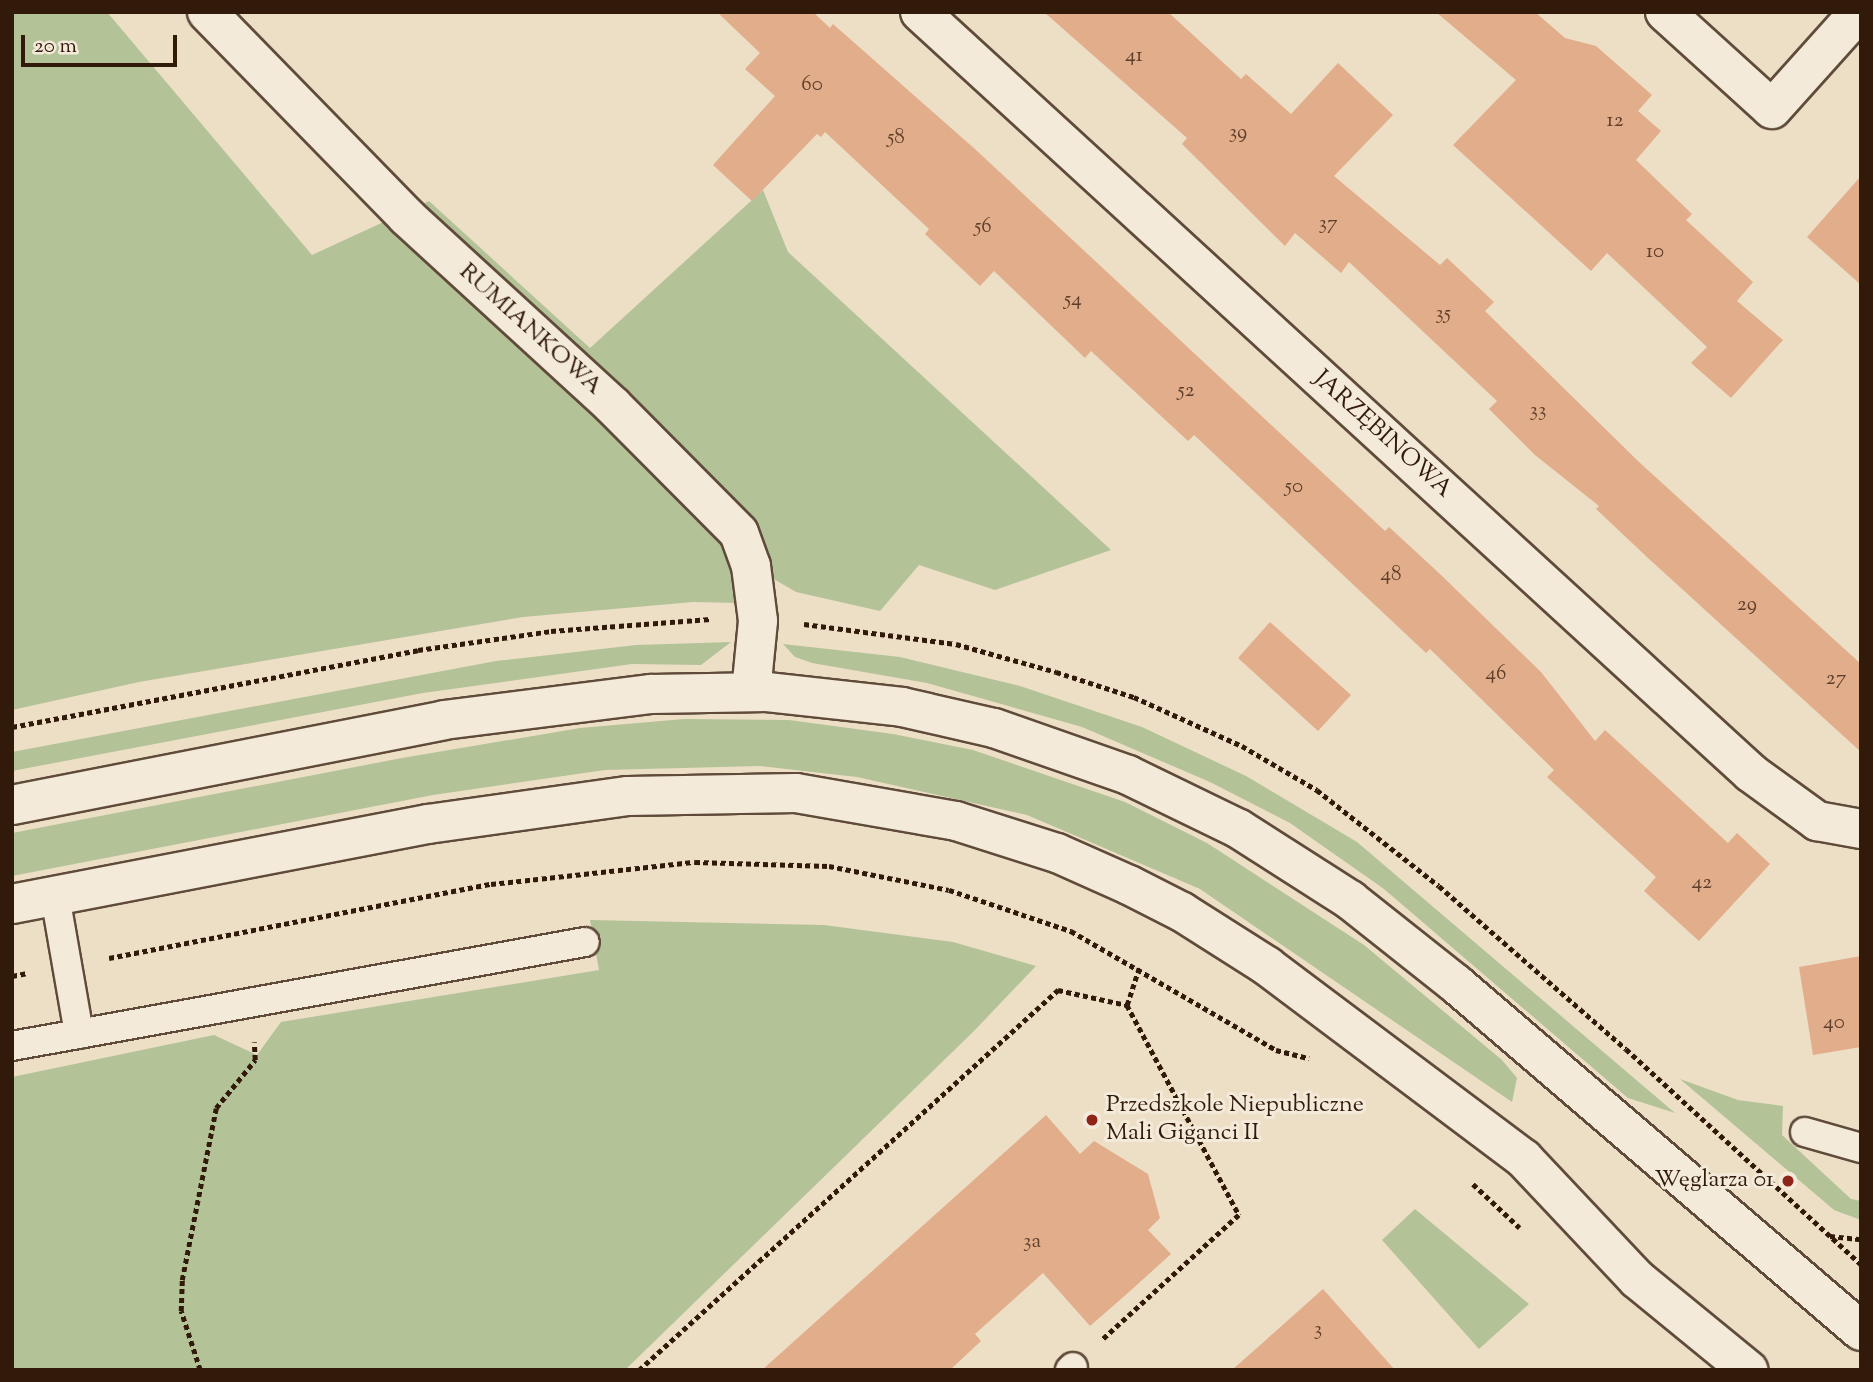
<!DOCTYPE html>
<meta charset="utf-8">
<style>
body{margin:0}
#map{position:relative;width:1873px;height:1382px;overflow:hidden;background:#ecdfc6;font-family:"Sorts Mill Goudy",serif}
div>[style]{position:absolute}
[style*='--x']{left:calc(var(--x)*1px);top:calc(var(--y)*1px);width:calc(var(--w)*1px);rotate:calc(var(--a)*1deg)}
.green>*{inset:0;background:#b4c298}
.building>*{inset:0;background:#e2ad8a}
.path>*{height:4.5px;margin-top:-2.25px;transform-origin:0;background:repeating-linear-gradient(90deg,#321a0b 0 5px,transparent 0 8.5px)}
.roads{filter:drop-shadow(2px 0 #604b3a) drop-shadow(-2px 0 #604b3a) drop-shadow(0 2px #604b3a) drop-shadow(0 -2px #604b3a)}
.service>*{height:28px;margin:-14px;padding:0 14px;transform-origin:14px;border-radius:14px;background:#f3eada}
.minor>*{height:38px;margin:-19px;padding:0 19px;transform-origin:19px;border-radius:19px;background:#f3eada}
.dots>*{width:19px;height:19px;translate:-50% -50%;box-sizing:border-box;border:4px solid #f3eada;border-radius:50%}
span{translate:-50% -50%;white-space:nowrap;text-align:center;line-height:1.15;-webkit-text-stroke:6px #f3eada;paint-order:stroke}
.number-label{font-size:21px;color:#5e3f2b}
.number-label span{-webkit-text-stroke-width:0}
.street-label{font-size:24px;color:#321a0b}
.poi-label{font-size:24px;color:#321a0b}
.left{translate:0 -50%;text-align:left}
.right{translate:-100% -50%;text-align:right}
.frame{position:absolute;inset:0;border:14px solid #321a0b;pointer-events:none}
.scale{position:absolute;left:21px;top:35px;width:156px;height:32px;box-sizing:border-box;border:4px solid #321a0b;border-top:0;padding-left:9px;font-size:21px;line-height:24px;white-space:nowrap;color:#321a0b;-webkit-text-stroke:5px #f3eada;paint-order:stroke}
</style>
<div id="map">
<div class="green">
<div style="clip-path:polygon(12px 12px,107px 12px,312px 255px,429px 201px,590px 348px,763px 190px,788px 252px,1111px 550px,995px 590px,919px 565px,880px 611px,796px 592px,722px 549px,733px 566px,738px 603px,693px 602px,523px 617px,139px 682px,12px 710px)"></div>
<div style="clip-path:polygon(731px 642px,701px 665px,632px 664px,423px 693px,12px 771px,12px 752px,496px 661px,636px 645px)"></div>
<div style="clip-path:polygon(783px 644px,900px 657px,1020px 686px,1142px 727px,1246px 776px,1357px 842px,1675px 1113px,1628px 1098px,1384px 889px,1290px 823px,1210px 782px,1082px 727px,927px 683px,812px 663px,795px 657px)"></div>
<div style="clip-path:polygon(684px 719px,789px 720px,893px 734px,973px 750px,1125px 802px,1207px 843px,1364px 945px,1502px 1060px,1517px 1078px,1512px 1102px,1200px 889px,1027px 815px,857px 777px,760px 766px,605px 770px,433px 795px,12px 876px,12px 833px,402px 758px,580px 728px)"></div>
<div style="clip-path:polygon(590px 920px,824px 925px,953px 942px,1036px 966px,974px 1031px,625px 1370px,12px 1370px,12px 1077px,214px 1035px,257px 1055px,281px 1022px,599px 970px)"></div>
<div style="clip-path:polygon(1680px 1079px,1738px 1100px,1783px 1106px,1782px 1135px,1851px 1199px,1861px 1201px,1861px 1220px,1834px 1210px)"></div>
<div style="clip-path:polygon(1415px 1209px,1529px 1304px,1479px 1349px,1382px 1240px)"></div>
</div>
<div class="building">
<div style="clip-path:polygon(717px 12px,813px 12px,830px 28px,833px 24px,976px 150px,1385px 531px,1389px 527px,1440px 574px,1541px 672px,1595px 741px,1605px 730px,1728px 843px,1737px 833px,1770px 864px,1699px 941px,1644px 891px,1656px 877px,1547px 777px,1554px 770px,1430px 649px,1426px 653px,1194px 435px,1188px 441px,1091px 351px,1085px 358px,994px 271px,980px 286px,925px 234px,929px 229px,825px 132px,821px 137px,817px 134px,752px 201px,713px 165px,775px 96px,745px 69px,760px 53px)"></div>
<div style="clip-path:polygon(1044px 12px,1168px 12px,1241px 79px,1246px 74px,1291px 114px,1338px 63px,1393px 115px,1334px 176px,1440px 265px,1447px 258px,1494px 302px,1485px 311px,1639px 462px,1861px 664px,1861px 752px,1648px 558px,1596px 509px,1599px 506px,1535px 455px,1489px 409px,1497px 401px,1349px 262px,1341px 273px,1295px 233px,1285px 246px,1182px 144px,1187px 138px)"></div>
<div style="clip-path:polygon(1436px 12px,1535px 12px,1565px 38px,1596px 46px,1652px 95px,1638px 111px,1661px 131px,1636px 160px,1692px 214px,1686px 220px,1753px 282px,1737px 301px,1783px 340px,1731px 398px,1691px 363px,1707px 347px,1607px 253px,1591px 271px,1453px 145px,1516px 80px)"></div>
<div style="clip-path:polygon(1861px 176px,1861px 235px,1860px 284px,1807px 237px)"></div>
<div style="clip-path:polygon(1270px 622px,1351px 695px,1318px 731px,1238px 658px)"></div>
<div style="clip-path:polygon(1861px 956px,1861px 1047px,1813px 1055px,1799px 967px)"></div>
<div style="clip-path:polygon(1046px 1115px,1080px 1154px,1094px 1141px,1148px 1174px,1160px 1218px,1148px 1230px,1171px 1254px,1129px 1292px,1090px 1326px,1043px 1273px,975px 1334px,981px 1341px,950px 1370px,762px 1370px)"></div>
<div style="clip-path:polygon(1323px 1289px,1395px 1370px,1232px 1370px)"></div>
</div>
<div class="path">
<div style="--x:804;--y:624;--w:153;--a:7.5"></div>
<div style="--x:956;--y:644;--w:104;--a:15.6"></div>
<div style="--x:1056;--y:672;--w:82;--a:17.8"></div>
<div style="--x:1134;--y:697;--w:119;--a:24.4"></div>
<div style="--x:1242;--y:746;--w:87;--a:30.4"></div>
<div style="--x:1317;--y:790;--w:155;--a:38.2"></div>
<div style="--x:1439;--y:886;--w:248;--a:41.1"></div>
<div style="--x:1626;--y:1049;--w:319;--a:42.5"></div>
<div style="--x:12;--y:727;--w:413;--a:-10.7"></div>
<div style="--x:418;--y:650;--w:134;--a:-8.1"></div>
<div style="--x:551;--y:631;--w:160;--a:-4.3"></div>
<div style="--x:109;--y:958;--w:389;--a:-11"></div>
<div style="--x:491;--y:884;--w:205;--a:-6.2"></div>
<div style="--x:695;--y:862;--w:134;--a:1.7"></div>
<div style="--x:829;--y:866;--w:122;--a:11.3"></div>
<div style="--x:949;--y:890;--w:129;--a:18.6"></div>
<div style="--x:1071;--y:931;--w:237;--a:30.1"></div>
<div style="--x:1276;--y:1050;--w:34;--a:14"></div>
<div style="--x:12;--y:976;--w:16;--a:-11"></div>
<div style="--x:1127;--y:1005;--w:40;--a:-72"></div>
<div style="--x:1473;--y:1184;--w:64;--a:43.1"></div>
<div style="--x:1830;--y:1236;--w:31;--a:6"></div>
<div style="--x:200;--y:1370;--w:62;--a:-107.9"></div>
<div style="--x:181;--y:1311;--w:31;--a:-88"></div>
<div style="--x:182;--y:1280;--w:175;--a:-78.8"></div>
<div style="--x:216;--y:1108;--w:62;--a:-50.9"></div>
<div style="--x:255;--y:1060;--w:18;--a:-93"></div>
<div style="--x:639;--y:1370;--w:566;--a:-42.21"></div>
<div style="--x:1058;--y:990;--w:71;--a:12.3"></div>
<div style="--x:1127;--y:1005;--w:238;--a:61.9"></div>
<div style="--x:1239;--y:1215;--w:185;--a:137.6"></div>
</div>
<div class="roads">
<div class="service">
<div style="--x:55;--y:896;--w:140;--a:80.1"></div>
<div style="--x:12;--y:1046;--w:582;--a:-10.29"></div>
<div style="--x:1805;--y:1132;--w:58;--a:15.9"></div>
<div style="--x:1070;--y:1370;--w:4;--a:-45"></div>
</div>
<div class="minor">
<div style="--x:207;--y:12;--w:286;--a:45.7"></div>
<div style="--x:407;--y:217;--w:278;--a:42.5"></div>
<div style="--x:612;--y:405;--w:180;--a:45.2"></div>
<div style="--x:739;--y:533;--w:35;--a:70"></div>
<div style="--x:751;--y:566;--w:55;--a:82.7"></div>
<div style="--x:758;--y:621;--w:71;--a:95.6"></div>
<div style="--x:920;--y:12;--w:1127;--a:42.48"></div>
<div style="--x:1751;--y:773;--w:82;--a:36"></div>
<div style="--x:1817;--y:821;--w:45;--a:10.3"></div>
<div style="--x:1665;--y:12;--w:144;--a:42.2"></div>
<div style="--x:1772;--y:109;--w:130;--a:-48.1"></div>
<div style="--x:12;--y:805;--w:440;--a:-11.1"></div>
<div style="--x:444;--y:720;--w:209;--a:-7.2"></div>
<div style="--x:651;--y:694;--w:116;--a:-1"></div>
<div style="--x:767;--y:692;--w:136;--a:6.3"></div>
<div style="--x:902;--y:707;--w:94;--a:12.9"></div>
<div style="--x:994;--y:728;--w:142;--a:19.3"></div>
<div style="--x:1128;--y:775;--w:123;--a:25.9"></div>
<div style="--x:1239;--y:829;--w:132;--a:32.6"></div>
<div style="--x:1350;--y:900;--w:135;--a:38.4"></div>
<div style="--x:1456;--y:984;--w:533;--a:40.59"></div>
<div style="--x:12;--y:904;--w:424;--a:-10.9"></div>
<div style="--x:428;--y:824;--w:202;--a:-8"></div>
<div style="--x:628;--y:796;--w:168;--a:-1"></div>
<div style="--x:796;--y:793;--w:162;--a:9.9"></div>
<div style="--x:956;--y:821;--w:106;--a:17.6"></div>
<div style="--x:1057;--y:853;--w:79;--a:24"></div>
<div style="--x:1129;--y:885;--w:59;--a:27"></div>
<div style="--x:1182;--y:912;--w:101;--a:32.4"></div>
<div style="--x:1267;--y:966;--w:321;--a:36.9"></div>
<div style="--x:1524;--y:1159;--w:165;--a:46.7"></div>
<div style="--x:1637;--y:1279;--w:144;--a:39.3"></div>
</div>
</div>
<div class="dots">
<div style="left:1092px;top:1120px;background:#8f2418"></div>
<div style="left:1788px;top:1181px;background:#8f2418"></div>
</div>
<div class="number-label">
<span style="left:1134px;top:56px">41</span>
<span style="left:812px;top:85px">60</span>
<span style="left:1615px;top:121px">12</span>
<span style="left:1238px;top:133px">39</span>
<span style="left:896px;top:138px">58</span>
<span style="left:1328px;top:224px">37</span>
<span style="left:983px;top:227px">56</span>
<span style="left:1655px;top:252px">10</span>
<span style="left:1073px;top:300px">54</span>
<span style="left:1443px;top:314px">35</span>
<span style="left:1186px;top:391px">52</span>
<span style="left:1538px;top:411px">33</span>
<span style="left:1294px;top:487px">50</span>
<span style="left:1391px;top:575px">48</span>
<span style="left:1747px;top:605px">29</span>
<span style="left:1496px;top:674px">46</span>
<span style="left:1836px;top:679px">27</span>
<span style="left:1702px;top:883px">42</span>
<span style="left:1834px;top:1023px">40</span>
<span style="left:1032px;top:1242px">3a</span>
<span style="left:1318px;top:1330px">3</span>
</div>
<div class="street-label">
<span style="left:530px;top:330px;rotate:42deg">RUMIANKOWA</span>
<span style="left:1382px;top:435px;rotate:42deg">JARZĘBINOWA</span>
</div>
<div class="poi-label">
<span class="left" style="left:1106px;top:1120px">Przedszkole Niepubliczne<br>Mali Giganci II</span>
<span class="right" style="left:1774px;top:1181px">Węglarza 01</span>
</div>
<div class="frame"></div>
<div class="scale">20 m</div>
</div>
